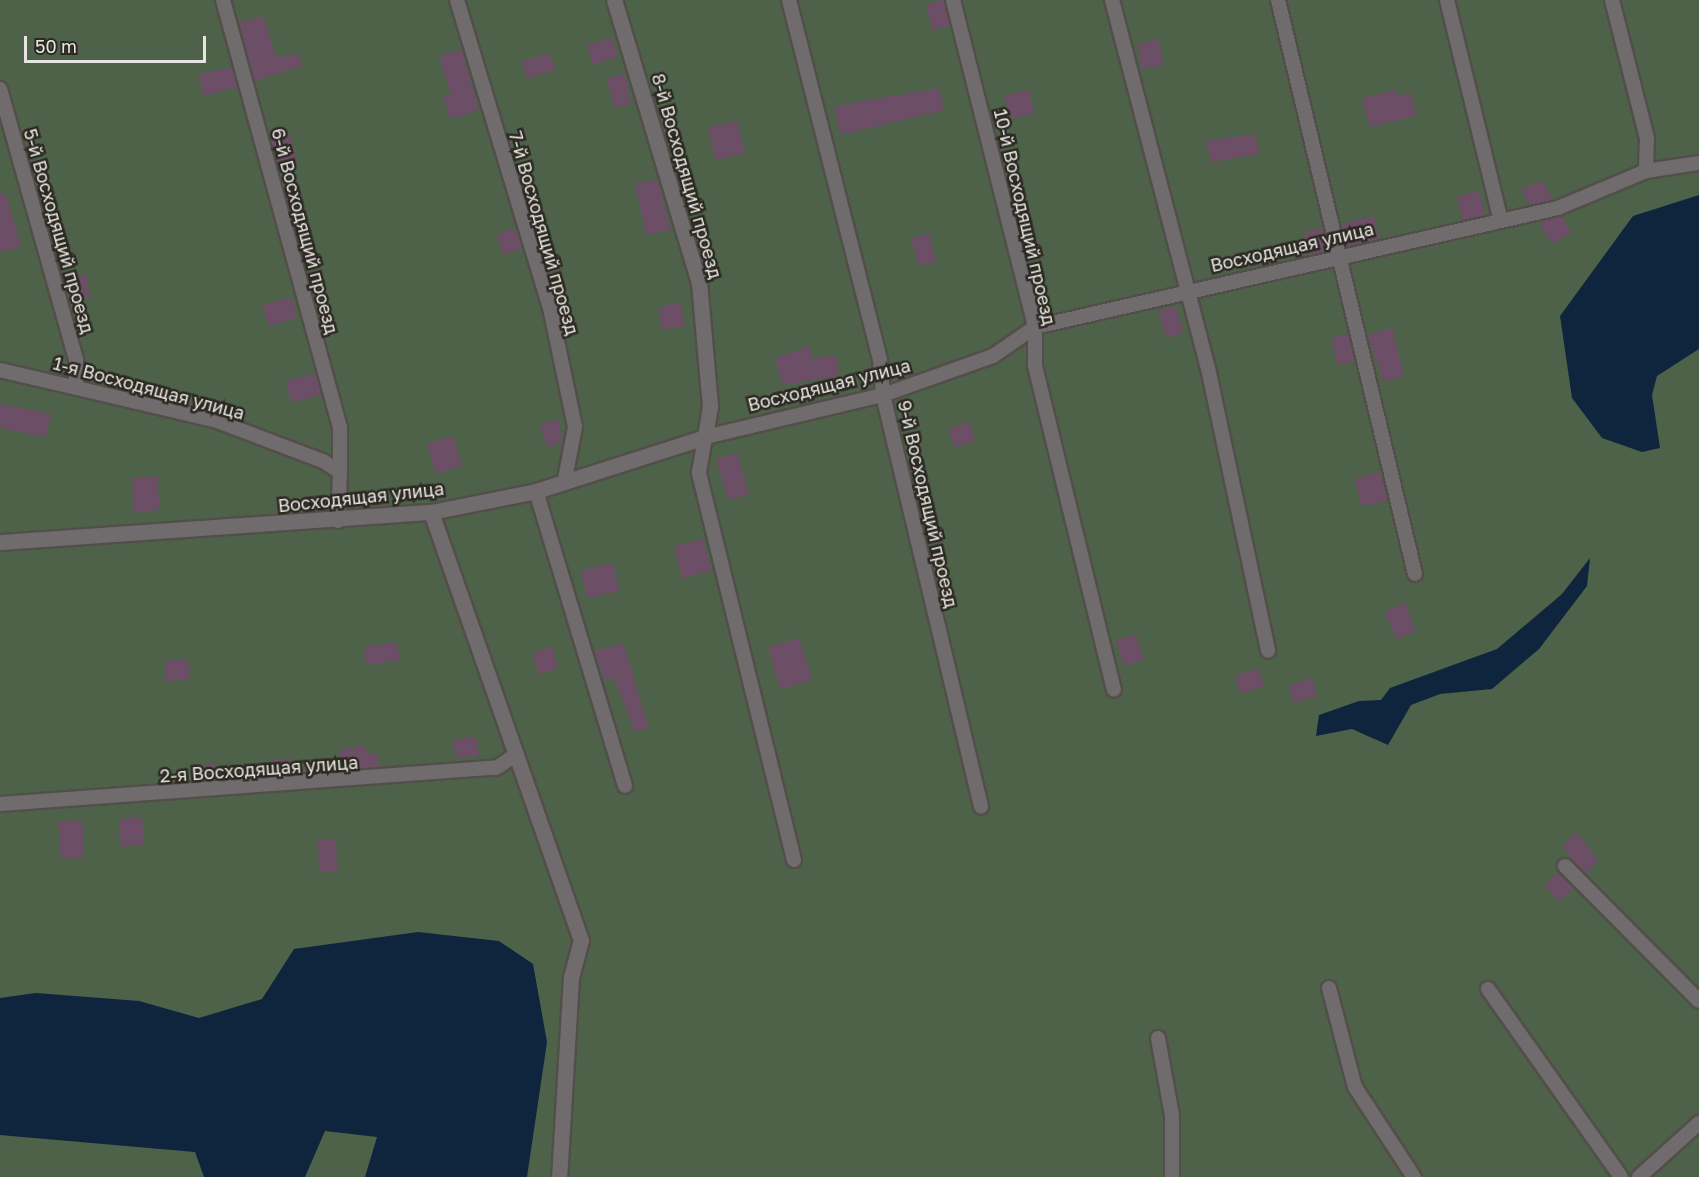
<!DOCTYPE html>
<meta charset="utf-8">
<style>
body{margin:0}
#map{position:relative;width:1699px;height:1177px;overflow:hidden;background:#36332d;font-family:"Golos Text",sans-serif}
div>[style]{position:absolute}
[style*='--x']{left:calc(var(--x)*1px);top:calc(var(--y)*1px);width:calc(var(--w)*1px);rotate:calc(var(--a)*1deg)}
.green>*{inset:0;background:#4d6248}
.water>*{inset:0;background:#0f243d}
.building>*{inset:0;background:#6d4e67}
.roads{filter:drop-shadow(2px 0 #524f4a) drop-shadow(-2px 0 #524f4a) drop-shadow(0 2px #524f4a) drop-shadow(0 -2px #524f4a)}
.service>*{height:14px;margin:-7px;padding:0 7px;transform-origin:7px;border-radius:7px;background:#706c6d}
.minor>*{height:15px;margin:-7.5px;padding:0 7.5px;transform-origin:7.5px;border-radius:7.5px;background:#706c6d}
span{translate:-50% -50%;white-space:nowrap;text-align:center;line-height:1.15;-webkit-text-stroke:5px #2c2923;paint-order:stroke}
.street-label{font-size:18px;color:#e7e5e1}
.scale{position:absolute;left:24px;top:36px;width:182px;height:27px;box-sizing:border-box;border:3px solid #e7e5e1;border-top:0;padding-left:8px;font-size:18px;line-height:21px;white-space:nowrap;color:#e7e5e1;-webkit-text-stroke:4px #2c2923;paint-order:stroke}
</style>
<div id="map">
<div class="green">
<div style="clip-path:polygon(0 0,1699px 0,1699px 1177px,0 1177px)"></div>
</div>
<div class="water">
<div style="clip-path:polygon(1699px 195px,1699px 349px,1657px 376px,1652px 395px,1660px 448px,1642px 452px,1602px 438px,1572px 398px,1560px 316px,1633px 216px)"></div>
<div style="clip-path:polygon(1590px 558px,1587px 586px,1539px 649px,1492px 689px,1440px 694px,1411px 705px,1388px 745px,1352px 729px,1316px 736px,1319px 715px,1359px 701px,1381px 700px,1390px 688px,1497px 649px,1562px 594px)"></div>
<div style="clip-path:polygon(418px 932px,499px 941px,533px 964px,547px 1042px,527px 1177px,365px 1177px,377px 1137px,325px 1131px,305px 1177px,204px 1177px,195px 1152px,0 1135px,0 998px,36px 993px,139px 1001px,199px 1018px,262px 999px,294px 949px)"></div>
</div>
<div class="building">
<div style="clip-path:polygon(944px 0,950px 25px,932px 30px,926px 4px)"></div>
<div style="clip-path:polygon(263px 16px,277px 58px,298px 53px,302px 66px,255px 81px,239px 23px)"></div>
<div style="clip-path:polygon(612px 38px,618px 57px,593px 65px,587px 45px)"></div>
<div style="clip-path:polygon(1158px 39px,1164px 65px,1142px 69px,1137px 44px)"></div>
<div style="clip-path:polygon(461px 49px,479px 110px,450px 119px,443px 96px,451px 94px,439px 56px)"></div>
<div style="clip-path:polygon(549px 53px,555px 70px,527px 79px,521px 61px)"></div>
<div style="clip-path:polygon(232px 67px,237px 87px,203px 96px,199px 74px)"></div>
<div style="clip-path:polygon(625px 74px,631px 104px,614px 108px,607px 78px)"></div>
<div style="clip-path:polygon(939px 88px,944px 110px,840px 135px,834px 106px)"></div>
<div style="clip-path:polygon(1029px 90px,1034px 114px,1010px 119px,1004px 95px)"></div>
<div style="clip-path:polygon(1397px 90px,1398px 96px,1411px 93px,1416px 116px,1369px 127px,1362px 98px)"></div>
<div style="clip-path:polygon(737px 121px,745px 154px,715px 160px,708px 127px)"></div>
<div style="clip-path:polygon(1255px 134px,1260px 154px,1211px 162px,1206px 141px)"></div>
<div style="clip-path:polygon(290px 135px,298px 163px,278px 169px,271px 141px)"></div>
<div style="clip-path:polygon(657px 179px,671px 230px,646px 235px,635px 184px)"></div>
<div style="clip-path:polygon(1542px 181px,1553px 200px,1530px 205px,1521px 189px)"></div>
<div style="clip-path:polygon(1479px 191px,1485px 215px,1462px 220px,1457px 196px)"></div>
<div style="clip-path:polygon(6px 193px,21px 247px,0 252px,0 194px)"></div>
<div style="clip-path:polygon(1374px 216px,1379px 239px,1346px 246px,1341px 224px)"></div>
<div style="clip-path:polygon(1562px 216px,1571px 233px,1552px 244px,1539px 222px)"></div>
<div style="clip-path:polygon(516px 228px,522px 249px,503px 255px,497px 234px)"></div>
<div style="clip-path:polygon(1323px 228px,1329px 251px,1309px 255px,1304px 232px)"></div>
<div style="clip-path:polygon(929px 234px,936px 262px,918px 266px,911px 238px)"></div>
<div style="clip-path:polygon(86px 274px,90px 298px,71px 302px,66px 278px)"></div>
<div style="clip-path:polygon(291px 297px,297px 318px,268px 326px,263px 305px)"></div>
<div style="clip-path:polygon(680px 302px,685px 325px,663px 330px,658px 308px)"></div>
<div style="clip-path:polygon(1176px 306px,1184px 333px,1166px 338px,1158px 311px)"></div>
<div style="clip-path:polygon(1392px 328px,1404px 376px,1384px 382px,1367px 335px)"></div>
<div style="clip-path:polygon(1348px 334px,1355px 361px,1338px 365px,1331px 338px)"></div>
<div style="clip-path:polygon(810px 346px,812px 359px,836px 355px,839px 376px,783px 385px,775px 358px)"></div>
<div style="clip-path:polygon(316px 373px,322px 395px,291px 402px,285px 381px)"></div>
<div style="clip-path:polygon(0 404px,51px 414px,46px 437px,0 428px)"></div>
<div style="clip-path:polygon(558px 419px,563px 442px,547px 447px,540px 424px)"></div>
<div style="clip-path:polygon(970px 422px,975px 441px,954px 447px,948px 429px)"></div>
<div style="clip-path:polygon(453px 436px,462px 466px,436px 474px,427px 444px)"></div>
<div style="clip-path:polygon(737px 453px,749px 494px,728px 500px,716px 459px)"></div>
<div style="clip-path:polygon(1381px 472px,1388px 501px,1361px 506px,1355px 478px)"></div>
<div style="clip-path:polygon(157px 476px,160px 510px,134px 512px,132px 478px)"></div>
<div style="clip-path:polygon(703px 539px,711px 571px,682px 578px,674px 546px)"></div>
<div style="clip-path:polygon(613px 563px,619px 591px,587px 598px,581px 570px)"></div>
<div style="clip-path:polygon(1405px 603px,1416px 631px,1396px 639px,1385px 611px)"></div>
<div style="clip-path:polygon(1136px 634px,1144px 660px,1124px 666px,1116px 640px)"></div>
<div style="clip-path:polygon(799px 638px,812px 680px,780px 689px,768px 647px)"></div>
<div style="clip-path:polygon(397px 642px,400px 660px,367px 665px,364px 647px)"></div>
<div style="clip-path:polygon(623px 643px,649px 727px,635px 732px,614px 678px,604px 680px,595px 651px)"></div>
<div style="clip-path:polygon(552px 647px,558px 668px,539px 674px,532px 653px)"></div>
<div style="clip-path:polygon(188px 659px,190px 680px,166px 681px,165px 661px)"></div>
<div style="clip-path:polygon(1259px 668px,1264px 686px,1240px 694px,1235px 676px)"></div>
<div style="clip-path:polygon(1312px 678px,1317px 696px,1294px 703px,1289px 685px)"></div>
<div style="clip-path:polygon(476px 737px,479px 755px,456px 758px,452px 740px)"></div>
<div style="clip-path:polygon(365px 745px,367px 754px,377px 753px,379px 767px,342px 770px,339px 750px)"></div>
<div style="clip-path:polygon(290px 758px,292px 774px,271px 775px,268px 761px)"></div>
<div style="clip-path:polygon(214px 763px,218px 779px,193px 781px,190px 770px)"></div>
<div style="clip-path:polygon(142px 817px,144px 845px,121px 847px,119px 819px)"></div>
<div style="clip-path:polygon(82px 820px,84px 857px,61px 859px,58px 822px)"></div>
<div style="clip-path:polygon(1576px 832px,1598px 860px,1586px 874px,1562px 847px)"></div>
<div style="clip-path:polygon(318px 839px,336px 839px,337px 871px,319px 872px)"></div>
<div style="clip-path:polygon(1558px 871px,1574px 887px,1561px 901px,1544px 886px)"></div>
</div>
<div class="roads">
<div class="service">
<div style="--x:223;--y:0;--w:444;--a:74.7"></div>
<div style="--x:340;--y:428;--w:44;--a:90"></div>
<div style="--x:457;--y:0;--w:326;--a:73.2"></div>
<div style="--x:551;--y:312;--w:117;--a:78.2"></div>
<div style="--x:575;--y:427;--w:53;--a:100.9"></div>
<div style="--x:789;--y:0;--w:371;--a:75.8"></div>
<div style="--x:880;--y:360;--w:35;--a:85"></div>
<div style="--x:883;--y:395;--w:423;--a:76.6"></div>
<div style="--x:953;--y:0;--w:337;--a:75.9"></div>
<div style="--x:1035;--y:327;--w:39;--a:90"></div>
<div style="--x:1035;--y:366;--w:333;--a:76.3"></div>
<div style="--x:1112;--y:0;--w:380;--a:75.4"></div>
<div style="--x:1208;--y:368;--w:289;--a:78"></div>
<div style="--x:1278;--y:0;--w:590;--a:76.58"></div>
<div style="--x:1447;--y:0;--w:223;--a:76.3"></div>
<div style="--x:1612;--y:0;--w:142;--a:75.8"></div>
<div style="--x:1647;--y:138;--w:33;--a:92"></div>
<div style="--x:0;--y:89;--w:280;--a:74.3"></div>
<div style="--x:76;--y:359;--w:26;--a:90"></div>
<div style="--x:0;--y:370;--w:223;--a:13.2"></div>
<div style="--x:217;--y:421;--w:113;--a:20.7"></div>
<div style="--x:323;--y:461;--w:20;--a:33"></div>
<div style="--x:340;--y:472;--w:49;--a:92.3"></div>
<div style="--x:536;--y:491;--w:308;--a:73.2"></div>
<div style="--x:0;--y:804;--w:497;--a:-4.2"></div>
<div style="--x:496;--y:768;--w:23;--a:-34"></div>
<div style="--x:794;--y:860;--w:399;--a:-103.8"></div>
<div style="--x:699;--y:472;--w:36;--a:-80"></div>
<div style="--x:705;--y:437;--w:183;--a:-13.3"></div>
<div style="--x:883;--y:395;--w:117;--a:-19.5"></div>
<div style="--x:993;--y:356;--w:51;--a:-34.6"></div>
<div style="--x:1035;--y:327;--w:536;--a:-12.82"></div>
<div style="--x:1558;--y:208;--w:95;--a:-22.8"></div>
<div style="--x:1646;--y:171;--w:54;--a:-8.6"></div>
<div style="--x:1565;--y:866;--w:190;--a:45.2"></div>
<div style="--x:1329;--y:988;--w:102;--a:75.3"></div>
<div style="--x:1355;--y:1087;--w:108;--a:56.8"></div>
<div style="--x:1488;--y:989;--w:230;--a:54.7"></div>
<div style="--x:1158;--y:1038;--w:79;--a:79.8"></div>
<div style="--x:1172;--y:1116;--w:61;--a:90"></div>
<div style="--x:1639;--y:1177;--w:81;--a:-42"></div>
</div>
<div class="minor">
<div style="--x:431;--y:512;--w:454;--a:70.7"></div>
<div style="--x:581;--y:940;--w:38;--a:105"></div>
<div style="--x:571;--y:977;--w:200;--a:93.4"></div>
<div style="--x:0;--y:542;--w:432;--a:-4"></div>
<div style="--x:431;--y:512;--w:107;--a:-11.3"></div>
<div style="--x:536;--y:491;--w:177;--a:-17.7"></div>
<div style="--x:705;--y:437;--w:31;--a:-81"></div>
<div style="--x:710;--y:406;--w:123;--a:-95.1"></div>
<div style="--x:699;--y:283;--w:295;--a:-106.7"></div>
</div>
</div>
<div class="street-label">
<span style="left:687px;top:176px;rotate:74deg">8-й Восходящий проезд</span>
<span style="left:1025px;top:217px;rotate:77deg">10-й Восходящий проезд</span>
<span style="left:59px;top:231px;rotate:74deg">5-й Восходящий проезд</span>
<span style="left:305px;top:231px;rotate:75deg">6-й Восходящий проезд</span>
<span style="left:544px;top:233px;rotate:74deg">7-й Восходящий проезд</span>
<span style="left:1292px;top:247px;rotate:-13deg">Восходящая улица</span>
<span style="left:829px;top:385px;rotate:-14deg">Восходящая улица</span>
<span style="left:149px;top:388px;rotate:15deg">1-я Восходящая улица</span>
<span style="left:361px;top:497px;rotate:-6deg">Восходящая улица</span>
<span style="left:928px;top:504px;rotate:77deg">9-й Восходящий проезд</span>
<span style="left:259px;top:769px;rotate:-4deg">2-я Восходящая улица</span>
</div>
<div class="scale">50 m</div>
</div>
